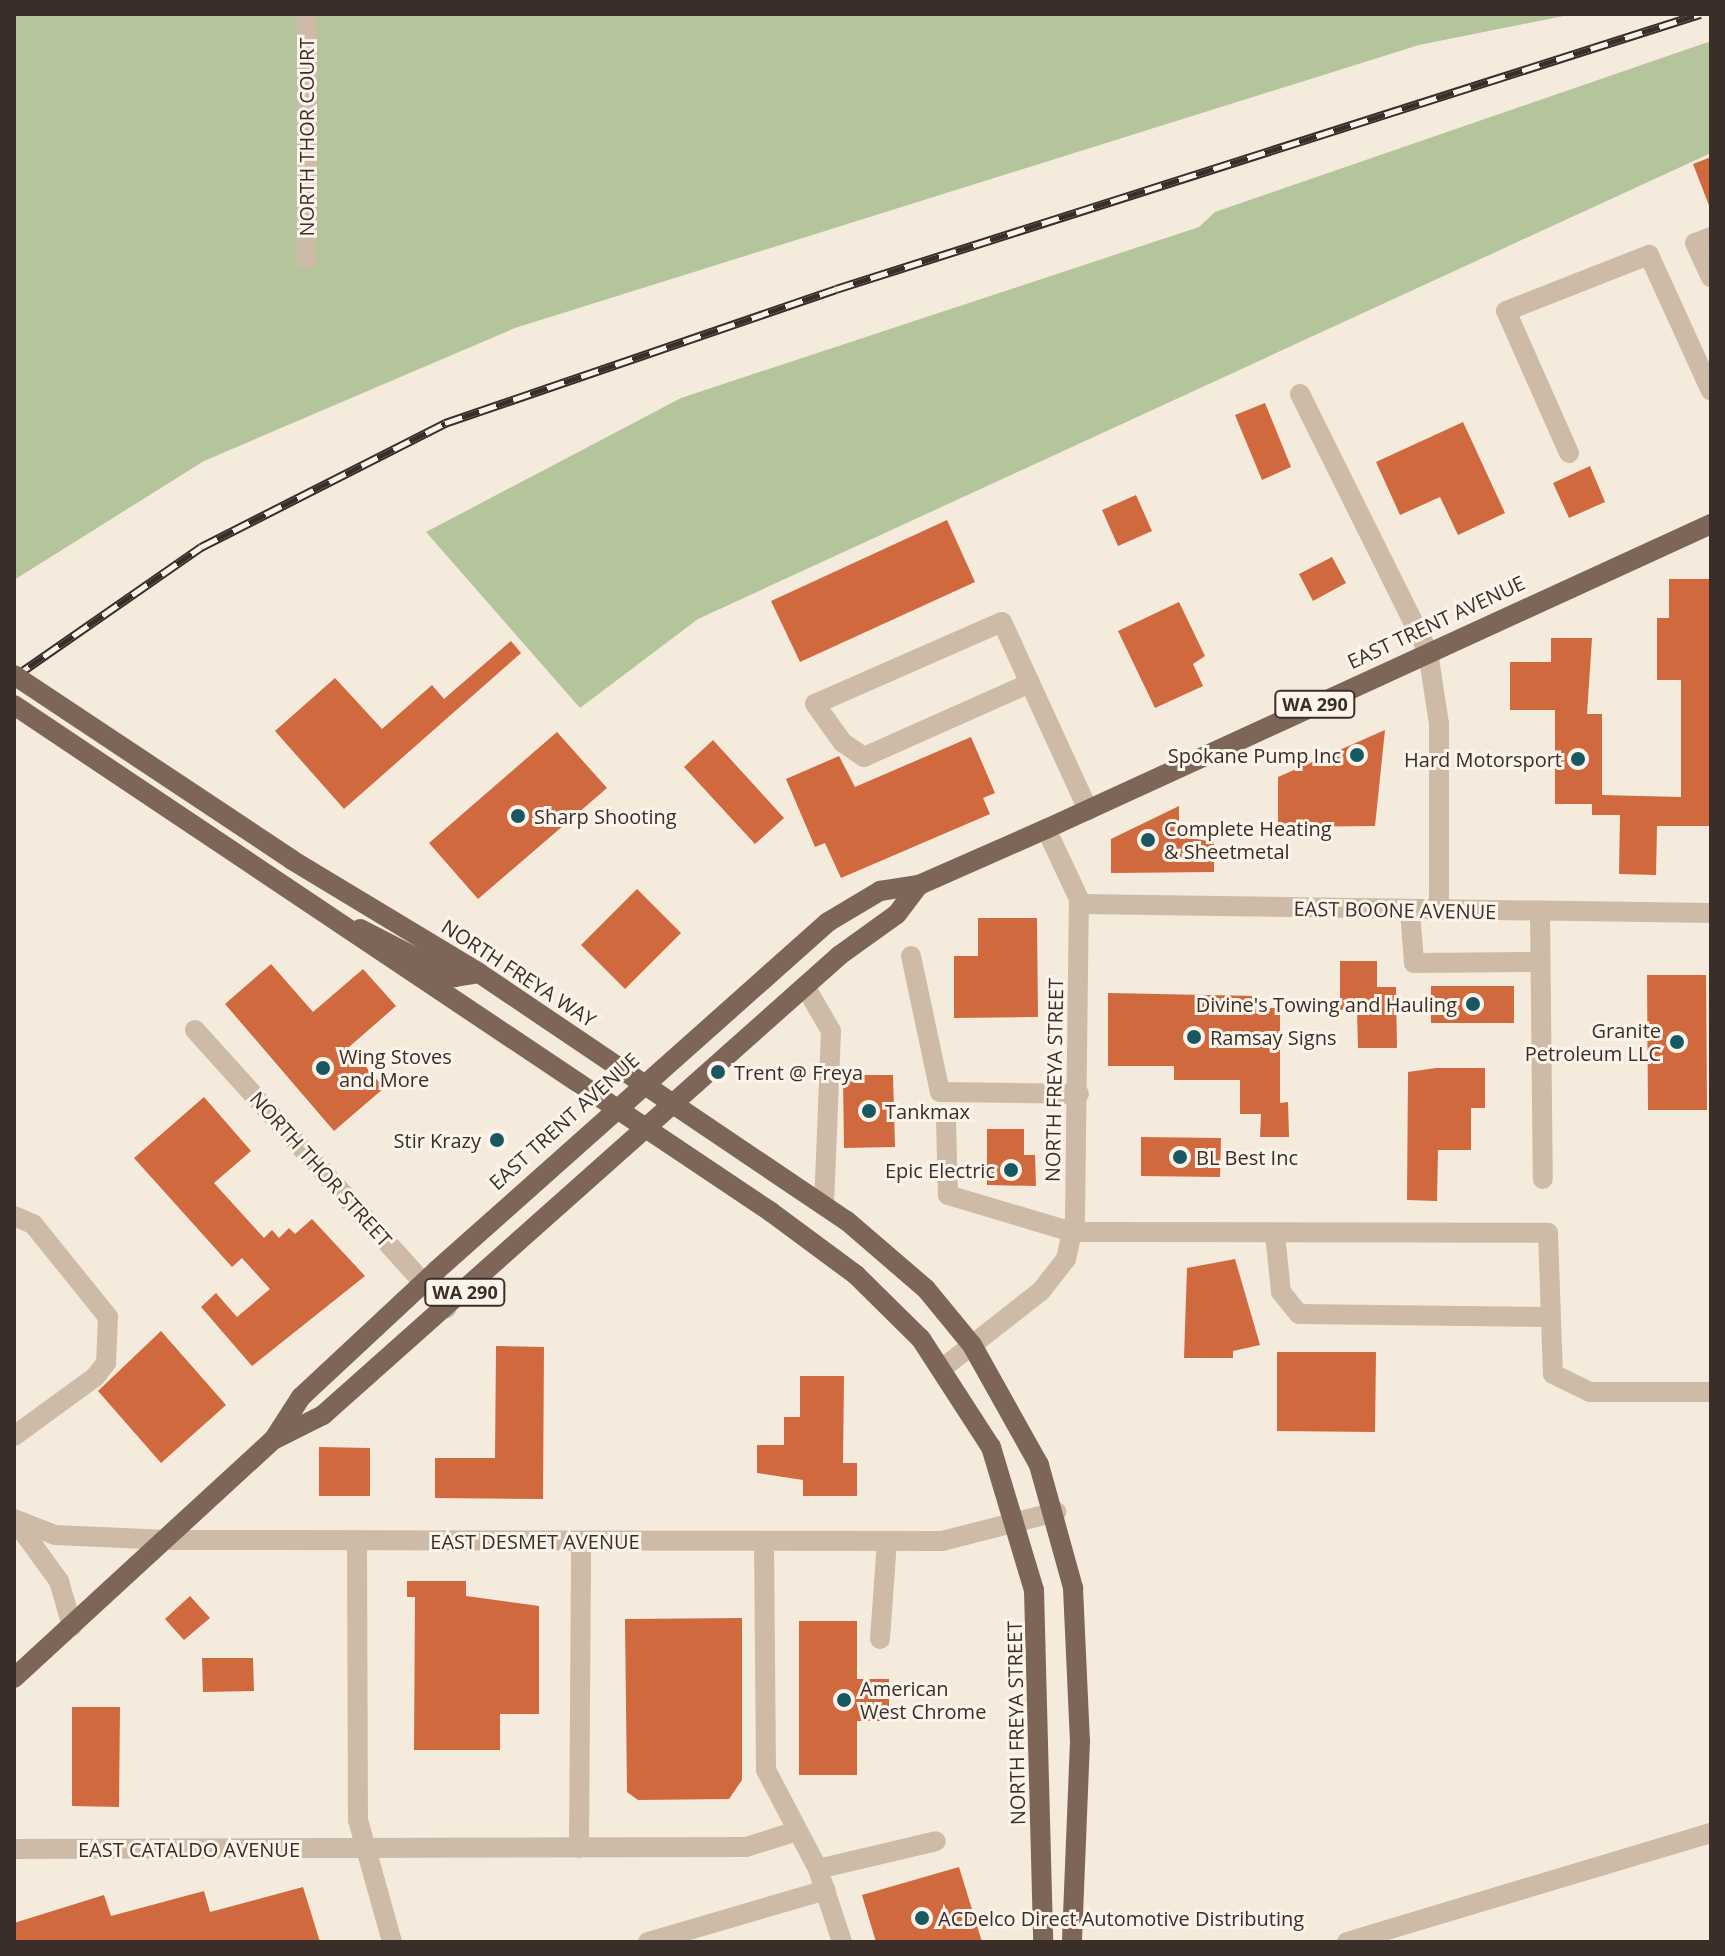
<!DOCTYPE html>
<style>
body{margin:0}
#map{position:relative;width:1725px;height:1956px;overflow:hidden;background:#f5ebdd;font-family:"Open Sans",sans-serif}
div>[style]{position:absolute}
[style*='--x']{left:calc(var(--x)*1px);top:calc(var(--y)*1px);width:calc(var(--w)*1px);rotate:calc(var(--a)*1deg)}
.green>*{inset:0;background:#b5c59b}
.building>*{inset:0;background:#d1693e}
.minor>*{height:20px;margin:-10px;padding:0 10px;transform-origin:10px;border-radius:10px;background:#cebba7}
.major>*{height:20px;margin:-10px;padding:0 10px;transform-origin:10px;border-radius:10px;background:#7d6658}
.rail>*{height:9px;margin-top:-4.5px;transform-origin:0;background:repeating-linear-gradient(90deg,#fcf4ea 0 18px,#3a2f28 0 36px);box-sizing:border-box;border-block:2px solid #3a2f28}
.major-bridge>*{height:20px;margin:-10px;padding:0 10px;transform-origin:10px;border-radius:10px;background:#7d6658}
.dots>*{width:22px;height:22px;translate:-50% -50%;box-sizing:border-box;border:4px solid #fcf4ea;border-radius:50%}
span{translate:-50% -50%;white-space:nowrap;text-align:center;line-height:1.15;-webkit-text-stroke:6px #fcf4ea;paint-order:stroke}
.shield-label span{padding:2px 6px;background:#fcf4ea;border:2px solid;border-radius:6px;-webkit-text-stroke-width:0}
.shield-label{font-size:18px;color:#3a2f28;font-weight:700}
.street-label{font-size:20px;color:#3a2f28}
.poi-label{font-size:20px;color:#3a2f28}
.right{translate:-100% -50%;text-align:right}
.left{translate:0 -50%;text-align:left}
.frame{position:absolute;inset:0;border:16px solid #3a2f28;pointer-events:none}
</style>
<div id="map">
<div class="green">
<div style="clip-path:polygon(14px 14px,1574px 14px,1419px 45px,515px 328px,204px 461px,14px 580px)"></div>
<div style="clip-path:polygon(1711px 41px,1711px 153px,698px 619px,580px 708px,426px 532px,681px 398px,1199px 227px,1215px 212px)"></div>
</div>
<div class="building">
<div style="clip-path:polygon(1711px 157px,1711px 208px,1710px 208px,1693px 164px)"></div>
<div style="clip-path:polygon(1265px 403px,1291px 467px,1262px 480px,1235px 415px)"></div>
<div style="clip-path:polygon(1463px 422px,1505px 513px,1458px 535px,1440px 497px,1400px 515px,1376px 462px)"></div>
<div style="clip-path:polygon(1590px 466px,1605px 502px,1569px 518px,1553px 483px)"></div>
<div style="clip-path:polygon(1136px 495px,1152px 531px,1118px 546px,1102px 510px)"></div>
<div style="clip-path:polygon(947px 520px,975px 582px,800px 662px,771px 601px)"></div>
<div style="clip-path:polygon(1332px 557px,1346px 583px,1313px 601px,1299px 574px)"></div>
<div style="clip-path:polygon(1669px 579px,1711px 579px,1711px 826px,1657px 826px,1656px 875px,1619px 874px,1620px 815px,1592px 815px,1592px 804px,1555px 804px,1555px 710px,1510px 710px,1510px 662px,1551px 662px,1551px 638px,1592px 638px,1587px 714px,1602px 714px,1602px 795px,1681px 797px,1681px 680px,1657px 680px,1657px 618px,1669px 618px)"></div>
<div style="clip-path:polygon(1179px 602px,1205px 656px,1193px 664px,1203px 686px,1155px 708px,1118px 631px)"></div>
<div style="clip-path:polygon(511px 641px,521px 653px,344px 809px,275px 731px,335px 678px,382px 729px,432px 685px,444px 699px)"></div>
<div style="clip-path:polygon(1385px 730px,1375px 826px,1278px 827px,1278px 777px)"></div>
<div style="clip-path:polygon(557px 732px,607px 788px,478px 899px,429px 843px)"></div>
<div style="clip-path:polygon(971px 737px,995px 793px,983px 798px,990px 814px,841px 878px,825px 843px,815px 847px,786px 779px,839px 756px,855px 787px)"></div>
<div style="clip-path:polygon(713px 740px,784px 818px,755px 844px,684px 767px)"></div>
<div style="clip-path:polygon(1179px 806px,1179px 836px,1214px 842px,1214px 872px,1111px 873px,1111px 839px)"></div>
<div style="clip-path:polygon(637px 889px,681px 933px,625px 989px,581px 945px)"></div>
<div style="clip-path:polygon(978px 918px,1037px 918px,1038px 1017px,954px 1018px,954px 956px,978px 956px)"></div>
<div style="clip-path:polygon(1340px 961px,1377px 961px,1377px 987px,1396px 987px,1397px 1048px,1358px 1048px,1357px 1010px,1340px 1010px)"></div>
<div style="clip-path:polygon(271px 964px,313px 1012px,363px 969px,396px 1006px,349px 1047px,384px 1088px,334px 1131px,225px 1004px)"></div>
<div style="clip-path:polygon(1647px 975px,1706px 975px,1707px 1110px,1648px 1110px)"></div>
<div style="clip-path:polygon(1431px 986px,1514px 986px,1514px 1023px,1431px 1023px)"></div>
<div style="clip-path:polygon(1108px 993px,1257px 996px,1257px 1008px,1280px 1008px,1280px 1103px,1288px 1102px,1289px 1137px,1260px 1137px,1261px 1114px,1240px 1114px,1240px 1080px,1174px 1080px,1174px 1066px,1108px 1066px)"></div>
<div style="clip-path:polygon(1436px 1068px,1485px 1068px,1485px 1108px,1471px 1108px,1471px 1150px,1438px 1150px,1437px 1201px,1407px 1200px,1408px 1072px)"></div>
<div style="clip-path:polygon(843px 1075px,893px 1075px,895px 1147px,844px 1148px)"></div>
<div style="clip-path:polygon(204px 1097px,251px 1151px,214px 1183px,264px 1238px,272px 1230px,279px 1238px,289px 1228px,295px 1234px,312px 1219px,365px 1276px,252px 1366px,201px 1307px,216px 1293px,237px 1317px,270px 1289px,242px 1258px,232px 1267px,134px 1158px)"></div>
<div style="clip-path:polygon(987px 1129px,1024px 1129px,1024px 1155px,1035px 1155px,1036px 1186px,987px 1185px)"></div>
<div style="clip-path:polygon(1141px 1137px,1221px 1138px,1220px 1177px,1141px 1176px)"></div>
<div style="clip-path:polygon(1235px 1259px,1260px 1345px,1233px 1351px,1233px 1358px,1184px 1358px,1187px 1268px)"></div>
<div style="clip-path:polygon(161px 1331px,226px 1405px,161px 1463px,98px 1391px)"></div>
<div style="clip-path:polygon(496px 1346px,544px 1347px,543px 1499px,435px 1498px,435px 1458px,495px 1458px)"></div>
<div style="clip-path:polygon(1277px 1352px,1376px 1352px,1375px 1432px,1277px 1431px)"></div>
<div style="clip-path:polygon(800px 1376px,844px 1376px,843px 1463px,857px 1463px,857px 1496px,803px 1496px,803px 1480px,757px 1473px,757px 1445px,784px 1445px,784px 1417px,800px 1417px)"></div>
<div style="clip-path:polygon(319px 1447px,370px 1448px,370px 1496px,319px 1496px)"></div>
<div style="clip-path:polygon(407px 1581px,466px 1581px,466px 1596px,539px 1606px,539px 1714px,500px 1714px,500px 1750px,414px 1750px,415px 1597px,407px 1597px)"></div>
<div style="clip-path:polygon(190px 1596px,210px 1618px,184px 1640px,165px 1619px)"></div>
<div style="clip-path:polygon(742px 1618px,742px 1780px,729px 1799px,638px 1800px,627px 1792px,625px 1619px)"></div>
<div style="clip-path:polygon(799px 1621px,857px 1621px,857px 1679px,889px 1679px,889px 1721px,857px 1721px,857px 1775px,799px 1775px)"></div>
<div style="clip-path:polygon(202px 1658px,253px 1658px,254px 1691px,203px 1692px)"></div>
<div style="clip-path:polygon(72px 1707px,120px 1707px,119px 1807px,72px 1806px)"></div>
<div style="clip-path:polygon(959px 1867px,982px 1942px,876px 1942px,862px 1895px)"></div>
<div style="clip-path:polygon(303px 1887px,320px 1942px,17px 1942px,14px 1933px,14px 1923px,104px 1895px,111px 1916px,204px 1891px,210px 1912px)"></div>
</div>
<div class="minor">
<div style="--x:1711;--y:237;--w:17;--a:159"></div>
<div style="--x:1695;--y:243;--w:38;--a:65"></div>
<div style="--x:306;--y:259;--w:245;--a:-89.8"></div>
<div style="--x:1300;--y:394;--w:288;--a:63.6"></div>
<div style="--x:1428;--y:652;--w:73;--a:81.3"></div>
<div style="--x:1439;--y:724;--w:187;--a:90"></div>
<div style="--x:1569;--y:453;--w:155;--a:-113.9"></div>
<div style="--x:1506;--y:311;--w:154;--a:-21.4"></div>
<div style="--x:1649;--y:255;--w:149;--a:65.5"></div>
<div style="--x:1030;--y:683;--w:182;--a:156"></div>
<div style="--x:864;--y:757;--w:25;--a:-146"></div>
<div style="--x:843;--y:743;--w:48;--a:-125.7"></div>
<div style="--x:815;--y:704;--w:204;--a:-23.7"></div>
<div style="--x:1002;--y:622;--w:207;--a:65.4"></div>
<div style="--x:1080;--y:904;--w:631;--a:0.82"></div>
<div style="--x:1410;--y:910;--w:53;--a:85.7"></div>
<div style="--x:1414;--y:963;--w:126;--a:-0.5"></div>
<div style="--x:1540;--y:912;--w:267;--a:89.4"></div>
<div style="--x:911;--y:956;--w:139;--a:78"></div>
<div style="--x:940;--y:1092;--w:139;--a:0.8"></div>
<div style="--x:805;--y:986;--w:52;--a:60"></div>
<div style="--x:831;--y:1031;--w:174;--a:92.3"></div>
<div style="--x:195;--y:1030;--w:375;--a:47.9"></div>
<div style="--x:946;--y:1120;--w:75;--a:88.5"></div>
<div style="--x:948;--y:1195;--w:129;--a:16.6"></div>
<div style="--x:1072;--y:1232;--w:476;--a:0.1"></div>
<div style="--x:1548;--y:1233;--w:141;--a:88"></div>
<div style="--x:1553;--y:1374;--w:41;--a:25.9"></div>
<div style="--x:1590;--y:1392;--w:121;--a:0"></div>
<div style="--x:14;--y:1216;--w:21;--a:23"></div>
<div style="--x:33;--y:1224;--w:119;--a:51.1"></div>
<div style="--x:108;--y:1317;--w:46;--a:92.5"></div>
<div style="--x:106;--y:1363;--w:18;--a:128"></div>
<div style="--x:95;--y:1377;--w:100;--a:143.9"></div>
<div style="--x:1275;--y:1234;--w:58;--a:84.1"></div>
<div style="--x:1281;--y:1292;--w:28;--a:51"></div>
<div style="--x:1299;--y:1314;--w:248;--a:0.7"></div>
<div style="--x:944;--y:1367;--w:123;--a:-38.1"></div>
<div style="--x:1041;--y:1291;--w:41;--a:-52"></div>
<div style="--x:1066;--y:1259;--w:41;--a:-77.3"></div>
<div style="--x:1075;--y:1219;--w:320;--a:-89.3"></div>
<div style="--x:1079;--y:899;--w:77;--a:-115.2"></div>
<div style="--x:14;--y:1519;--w:44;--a:21.3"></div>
<div style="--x:55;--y:1535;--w:114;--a:2.5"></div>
<div style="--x:169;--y:1540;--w:773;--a:0.07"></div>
<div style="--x:942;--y:1541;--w:118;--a:-14.3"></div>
<div style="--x:19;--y:1526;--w:68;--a:54"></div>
<div style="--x:59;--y:1581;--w:47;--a:73.9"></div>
<div style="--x:357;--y:1541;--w:279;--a:89.8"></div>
<div style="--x:358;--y:1820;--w:127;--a:74.4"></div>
<div style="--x:764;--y:1541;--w:229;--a:89.5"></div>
<div style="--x:766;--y:1770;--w:112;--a:62.3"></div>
<div style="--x:818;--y:1869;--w:77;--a:71.8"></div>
<div style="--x:880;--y:1639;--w:98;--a:-85.9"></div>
<div style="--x:579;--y:1848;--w:307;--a:-89.6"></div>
<div style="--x:14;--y:1849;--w:732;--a:-0.16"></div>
<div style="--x:746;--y:1847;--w:53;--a:-17.4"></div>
<div style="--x:818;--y:1869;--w:121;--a:-13.3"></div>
<div style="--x:648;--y:1942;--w:185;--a:-16.3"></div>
<div style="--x:1347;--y:1942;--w:380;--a:-16.7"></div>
</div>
<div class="major">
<div style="--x:14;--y:705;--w:911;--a:33.81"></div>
<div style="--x:771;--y:1212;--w:106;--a:36.5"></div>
<div style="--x:856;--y:1275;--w:91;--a:44.6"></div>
<div style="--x:921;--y:1339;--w:129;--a:57.1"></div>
<div style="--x:991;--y:1447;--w:149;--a:73.3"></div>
<div style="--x:1034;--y:1590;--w:352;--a:88.5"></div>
<div style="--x:292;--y:860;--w:218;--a:31.1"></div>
<div style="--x:479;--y:973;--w:444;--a:34"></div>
<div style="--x:847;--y:1221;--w:104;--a:40.7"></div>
<div style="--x:926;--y:1289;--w:72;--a:50.6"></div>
<div style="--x:972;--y:1345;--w:137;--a:60.8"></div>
<div style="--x:1039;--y:1465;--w:128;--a:74.5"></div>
<div style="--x:1073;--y:1588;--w:153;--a:87.4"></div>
<div style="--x:1080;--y:1741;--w:201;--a:92.3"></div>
<div style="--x:360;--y:929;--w:106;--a:27.1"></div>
<div style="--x:454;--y:977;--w:25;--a:-9"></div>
<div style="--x:275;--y:1439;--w:54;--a:-26.6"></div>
<div style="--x:323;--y:1415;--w:692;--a:-41.66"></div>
<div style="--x:840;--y:955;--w:70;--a:-35.7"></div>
<div style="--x:897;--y:914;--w:36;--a:-53"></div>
<div style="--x:14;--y:1678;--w:353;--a:-42.6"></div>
<div style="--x:274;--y:1439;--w:50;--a:-57.3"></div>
<div style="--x:301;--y:1397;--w:186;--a:-43"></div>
<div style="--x:437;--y:1270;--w:523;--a:-41.67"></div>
<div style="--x:828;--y:922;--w:61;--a:-30.8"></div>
<div style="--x:880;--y:891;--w:39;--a:-9"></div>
<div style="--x:919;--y:885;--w:139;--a:-23.8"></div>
<div style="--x:1046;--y:829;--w:732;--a:-24.64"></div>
</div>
<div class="rail">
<div style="--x:14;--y:677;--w:228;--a:-34.8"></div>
<div style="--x:201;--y:547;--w:274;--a:-26.9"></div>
<div style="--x:445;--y:423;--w:413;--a:-18.9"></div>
<div style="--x:836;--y:289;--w:907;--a:-17.66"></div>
</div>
<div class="major-bridge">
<div style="--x:14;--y:675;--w:334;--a:33.6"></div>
</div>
<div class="dots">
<div style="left:1357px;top:755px;background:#195860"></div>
<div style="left:1578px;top:759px;background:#195860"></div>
<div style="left:518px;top:816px;background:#195860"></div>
<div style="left:1148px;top:840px;background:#195860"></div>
<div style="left:1473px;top:1004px;background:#195860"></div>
<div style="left:1194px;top:1037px;background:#195860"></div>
<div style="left:1677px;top:1042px;background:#195860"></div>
<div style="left:323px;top:1068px;background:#195860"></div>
<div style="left:718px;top:1072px;background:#195860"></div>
<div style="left:869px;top:1111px;background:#195860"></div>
<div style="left:497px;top:1140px;background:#195860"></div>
<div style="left:1180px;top:1157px;background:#195860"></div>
<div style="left:1011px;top:1170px;background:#195860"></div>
<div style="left:844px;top:1700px;background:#195860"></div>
<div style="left:922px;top:1918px;background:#195860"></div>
</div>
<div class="shield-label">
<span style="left:1315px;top:704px">WA 290</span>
<span style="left:465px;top:1292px">WA 290</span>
</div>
<div class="street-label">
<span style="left:306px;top:137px;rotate:-90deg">NORTH THOR COURT</span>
<span style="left:1436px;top:622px;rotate:-25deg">EAST TRENT AVENUE</span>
<span style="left:1395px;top:910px;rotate:1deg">EAST BOONE AVENUE</span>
<span style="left:519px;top:973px;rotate:33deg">NORTH FREYA WAY</span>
<span style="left:1054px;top:1080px;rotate:-89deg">NORTH FREYA STREET</span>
<span style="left:564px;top:1121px;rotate:-42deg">EAST TRENT AVENUE</span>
<span style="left:321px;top:1169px;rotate:48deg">NORTH THOR STREET</span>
<span style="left:535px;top:1541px">EAST DESMET AVENUE</span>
<span style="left:1016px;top:1723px;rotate:-91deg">NORTH FREYA STREET</span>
<span style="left:189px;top:1849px">EAST CATALDO AVENUE</span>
</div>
<div class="poi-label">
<span class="right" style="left:1341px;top:755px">Spokane Pump Inc</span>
<span class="right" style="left:1562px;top:759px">Hard Motorsport</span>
<span class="left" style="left:534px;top:816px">Sharp Shooting</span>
<span class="left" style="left:1164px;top:840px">Complete Heating<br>&amp; Sheetmetal</span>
<span class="right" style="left:1457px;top:1004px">Divine's Towing and Hauling</span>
<span class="right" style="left:1661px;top:1042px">Granite<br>Petroleum LLC</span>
<span class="left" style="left:1210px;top:1037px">Ramsay Signs</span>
<span class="left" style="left:339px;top:1068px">Wing Stoves<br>and More</span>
<span class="left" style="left:734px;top:1072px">Trent @ Freya</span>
<span class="left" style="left:885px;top:1111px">Tankmax</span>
<span class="right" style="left:481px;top:1140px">Stir Krazy</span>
<span class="left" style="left:1196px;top:1157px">BL Best Inc</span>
<span class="right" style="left:995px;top:1170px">Epic Electric</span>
<span class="left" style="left:860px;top:1700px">American<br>West Chrome</span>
<span class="left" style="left:938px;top:1918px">ACDelco Direct Automotive Distributing</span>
</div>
<div class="frame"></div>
</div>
